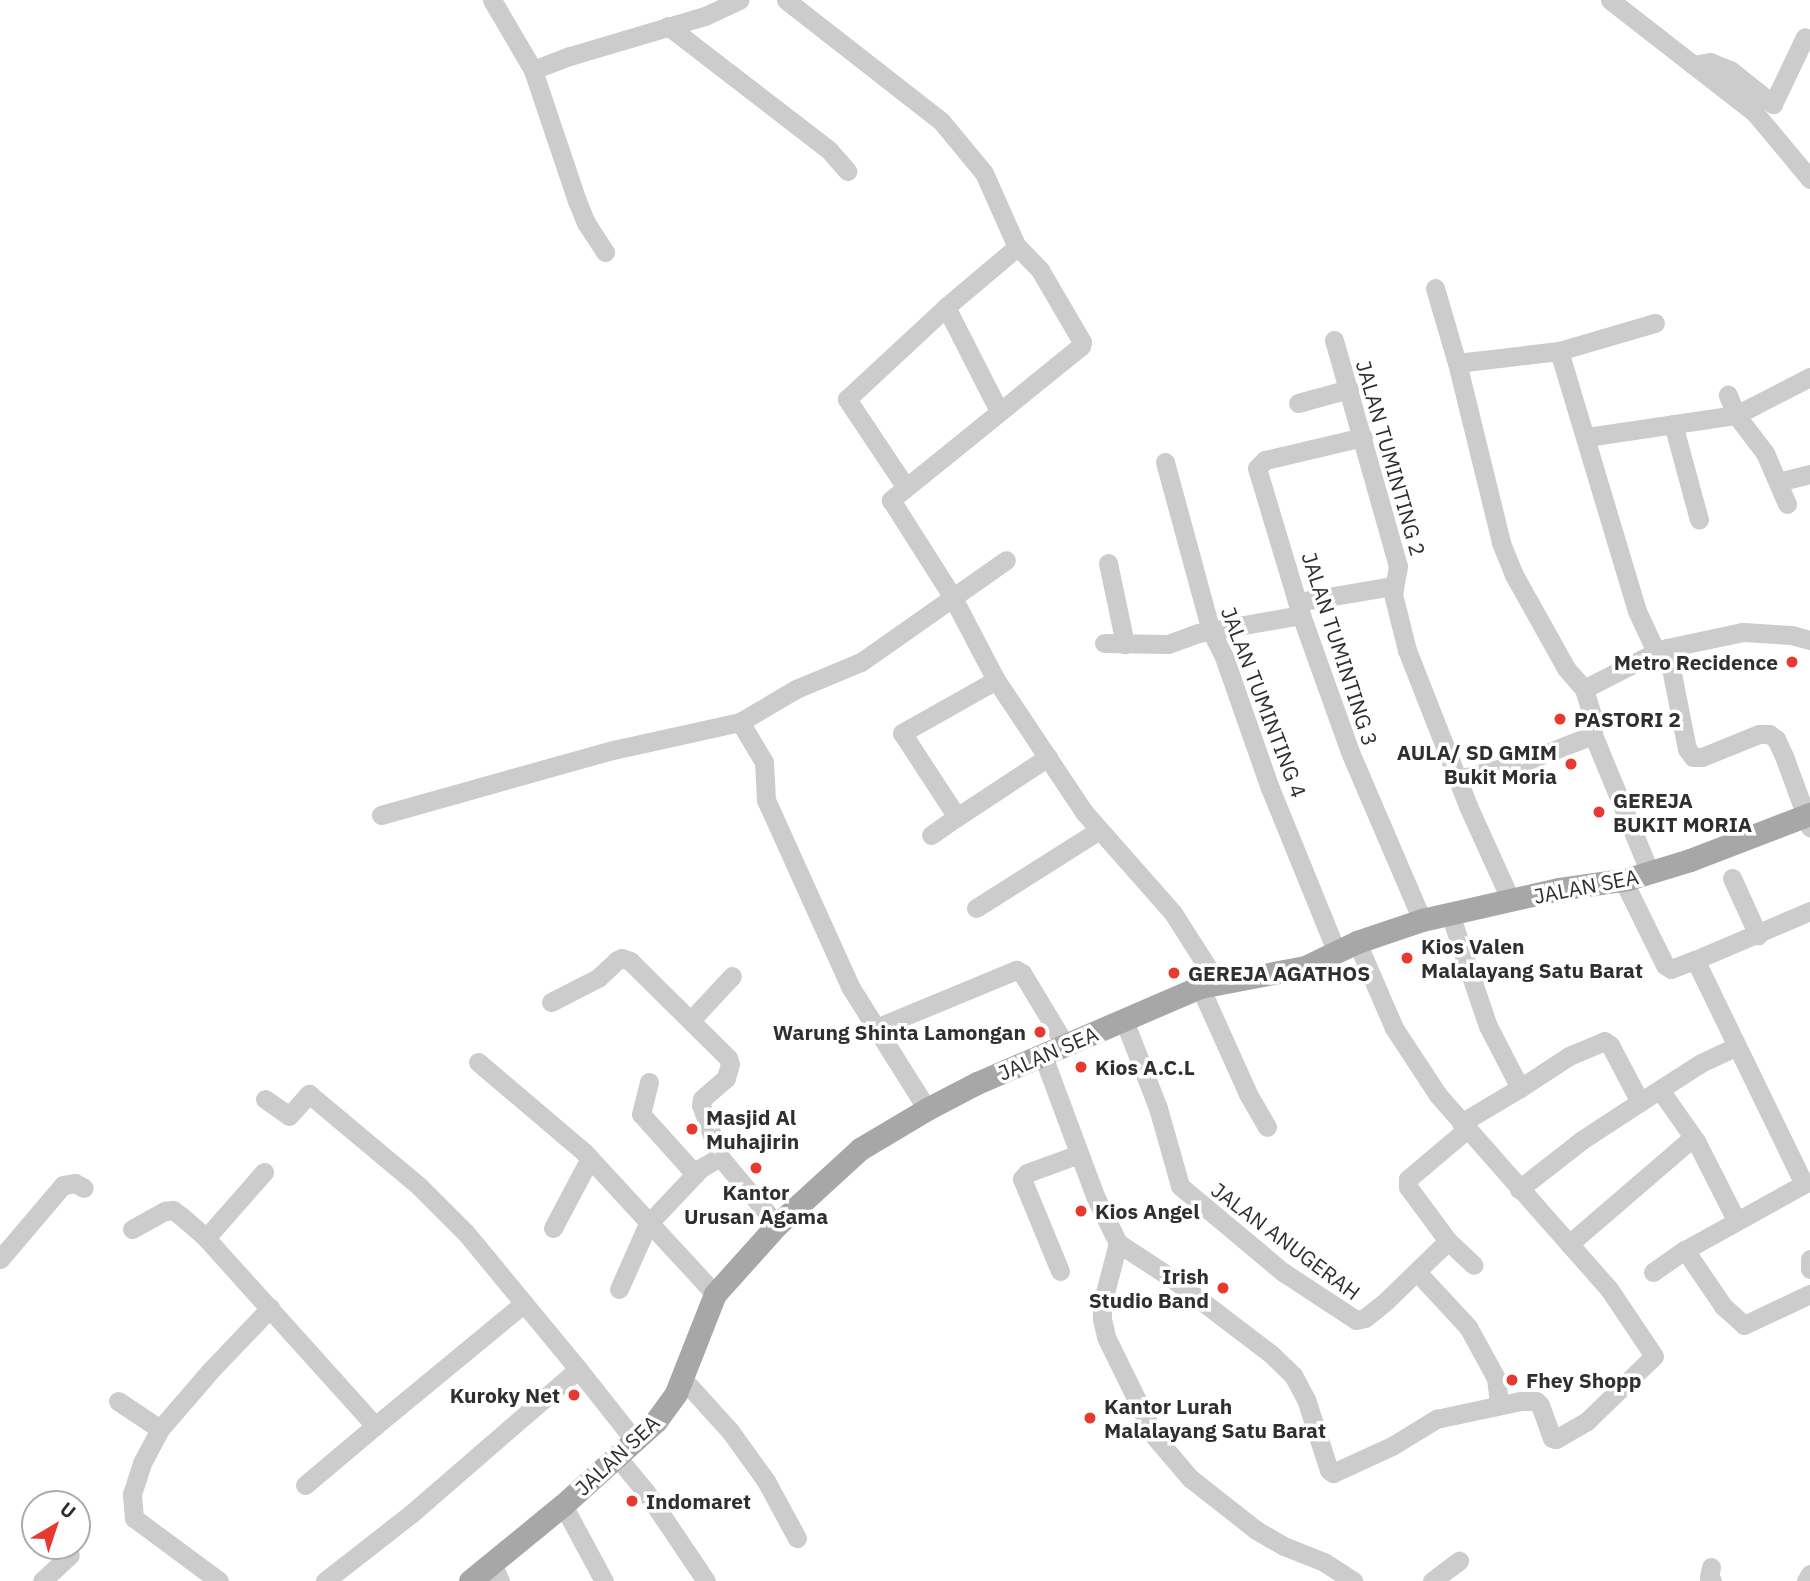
<!DOCTYPE html>
<style>
body{margin:0}
#map{position:relative;width:1810px;height:1581px;overflow:hidden;background:#fff;font-family:"IBM Plex Sans",sans-serif}
div>[style]{position:absolute}
[style*='--x']{left:calc(var(--x)*1px);top:calc(var(--y)*1px);width:calc(var(--w)*1px);rotate:calc(var(--a)*1deg)}
.minor>*{height:19px;margin:-9.5px;padding:0 9.5px;transform-origin:9.5px;border-radius:9.5px;background:#ccc}
.major>*{height:23px;margin:-11.5px;padding:0 11.5px;transform-origin:11.5px;border-radius:11.5px;background:#a7a7a7}
.dots>*{width:19px;height:19px;translate:-50% -50%;box-sizing:border-box;border:4px solid #fff;border-radius:50%}
span{translate:-50% -50%;white-space:nowrap;text-align:center;line-height:1.15;-webkit-text-stroke:7px #fff;paint-order:stroke}
.street-label{font-size:21px;color:#2f2f2f}
.poi-label{font-size:21px;color:#2f2f2f;font-weight:700}
.right{translate:-100% -50%;text-align:right}
.left{translate:0 -50%;text-align:left}
.north{position:absolute;left:21px;top:1490px;width:70px;height:70px;box-sizing:border-box;background:#fff;border:2px solid #acacac;border-radius:50%;rotate:39deg;font-size:19px;font-weight:700;line-height:28px;text-align:center;color:#2f2f2f}
.north::after{content:'';display:block;margin:auto;width:24px;height:32px;background:#e73930;clip-path:polygon(50% 0,100% 100%,50% 72%,0 100%)}
</style>
<div id="map">
<div class="minor">
<div style="--x:492;--y:0;--w:81;--a:59.6"></div>
<div style="--x:786;--y:0;--w:197;--a:38"></div>
<div style="--x:941;--y:121;--w:67;--a:50.4"></div>
<div style="--x:984;--y:173;--w:79;--a:66"></div>
<div style="--x:1016;--y:245;--w:35;--a:46"></div>
<div style="--x:1040;--y:270;--w:83;--a:59.7"></div>
<div style="--x:1082;--y:342;--w:4;--a:104"></div>
<div style="--x:1081;--y:346;--w:245;--a:141"></div>
<div style="--x:891;--y:500;--w:114;--a:57.6"></div>
<div style="--x:952;--y:596;--w:95;--a:62.4"></div>
<div style="--x:996;--y:680;--w:159;--a:56.3"></div>
<div style="--x:1084;--y:812;--w:135;--a:48.6"></div>
<div style="--x:1173;--y:913;--w:82;--a:57.5"></div>
<div style="--x:1610;--y:0;--w:184;--a:37.9"></div>
<div style="--x:1755;--y:113;--w:86;--a:50.2"></div>
<div style="--x:668;--y:26;--w:203;--a:37.6"></div>
<div style="--x:829;--y:150;--w:28;--a:49"></div>
<div style="--x:1693;--y:65;--w:17;--a:-10"></div>
<div style="--x:1710;--y:62;--w:22;--a:22"></div>
<div style="--x:1730;--y:70;--w:55;--a:38.3"></div>
<div style="--x:1773;--y:104;--w:74;--a:-64.5"></div>
<div style="--x:605;--y:252;--w:35;--a:-123"></div>
<div style="--x:586;--y:223;--w:24;--a:-112"></div>
<div style="--x:577;--y:201;--w:138;--a:-108.6"></div>
<div style="--x:533;--y:70;--w:40;--a:-21"></div>
<div style="--x:570;--y:56;--w:141;--a:-16.5"></div>
<div style="--x:705;--y:16;--w:38;--a:-25"></div>
<div style="--x:1435;--y:288;--w:78;--a:73.7"></div>
<div style="--x:1334;--y:340;--w:235;--a:74.2"></div>
<div style="--x:1398;--y:566;--w:28;--a:100"></div>
<div style="--x:1393;--y:594;--w:58;--a:76"></div>
<div style="--x:1407;--y:650;--w:168;--a:68.6"></div>
<div style="--x:1468;--y:806;--w:104;--a:65.6"></div>
<div style="--x:1559;--y:351;--w:100;--a:-16.3"></div>
<div style="--x:1298;--y:403;--w:53;--a:-15.4"></div>
<div style="--x:999;--y:411;--w:117;--a:-117"></div>
<div style="--x:946;--y:307;--w:93;--a:-40.2"></div>
<div style="--x:1673;--y:424;--w:99;--a:74.8"></div>
<div style="--x:1363;--y:437;--w:101;--a:166.8"></div>
<div style="--x:1265;--y:460;--w:11;--a:135"></div>
<div style="--x:1257;--y:468;--w:153;--a:73.3"></div>
<div style="--x:1301;--y:615;--w:145;--a:70.3"></div>
<div style="--x:1350;--y:752;--w:183;--a:66.8"></div>
<div style="--x:1587;--y:437;--w:151;--a:-8.4"></div>
<div style="--x:1736;--y:415;--w:22;--a:-112"></div>
<div style="--x:1165;--y:462;--w:175;--a:74.8"></div>
<div style="--x:1211;--y:631;--w:29;--a:63"></div>
<div style="--x:1224;--y:657;--w:139;--a:70.7"></div>
<div style="--x:1270;--y:788;--w:178;--a:67.9"></div>
<div style="--x:1778;--y:482;--w:33;--a:-14"></div>
<div style="--x:905;--y:486;--w:105;--a:-123.7"></div>
<div style="--x:847;--y:399;--w:135;--a:-42.9"></div>
<div style="--x:1787;--y:504;--w:56;--a:-113.3"></div>
<div style="--x:1765;--y:453;--w:48;--a:-127.3"></div>
<div style="--x:1736;--y:415;--w:83;--a:-27.2"></div>
<div style="--x:1108;--y:563;--w:83;--a:78.1"></div>
<div style="--x:1298;--y:602;--w:97;--a:-9.5"></div>
<div style="--x:1104;--y:643;--w:64;--a:0.9"></div>
<div style="--x:1168;--y:644;--w:33;--a:-20"></div>
<div style="--x:1199;--y:633;--w:104;--a:-10"></div>
<div style="--x:1667;--y:648;--w:78;--a:-11.9"></div>
<div style="--x:1743;--y:632;--w:48;--a:3.6"></div>
<div style="--x:1791;--y:635;--w:20;--a:15"></div>
<div style="--x:1584;--y:689;--w:81;--a:-27.2"></div>
<div style="--x:740;--y:722;--w:65;--a:-30.5"></div>
<div style="--x:796;--y:689;--w:70;--a:-22.6"></div>
<div style="--x:861;--y:662;--w:177;--a:-35.1"></div>
<div style="--x:1458;--y:779;--w:62;--a:-14"></div>
<div style="--x:1518;--y:764;--w:80;--a:-21.1"></div>
<div style="--x:381;--y:815;--w:241;--a:-15.7"></div>
<div style="--x:613;--y:750;--w:130;--a:-12.4"></div>
<div style="--x:740;--y:722;--w:47;--a:59"></div>
<div style="--x:764;--y:762;--w:38;--a:87"></div>
<div style="--x:766;--y:800;--w:206;--a:65.7"></div>
<div style="--x:851;--y:988;--w:143;--a:57.9"></div>
<div style="--x:957;--y:817;--w:109;--a:-33.4"></div>
<div style="--x:931;--y:835;--w:32;--a:-35"></div>
<div style="--x:957;--y:817;--w:100;--a:-123.2"></div>
<div style="--x:902;--y:733;--w:108;--a:-29.4"></div>
<div style="--x:1650;--y:873;--w:149;--a:-112.4"></div>
<div style="--x:1593;--y:735;--w:20;--a:-93"></div>
<div style="--x:1592;--y:715;--w:27;--a:-107"></div>
<div style="--x:1584;--y:689;--w:28;--a:-131"></div>
<div style="--x:1566;--y:668;--w:107;--a:-119.2"></div>
<div style="--x:1514;--y:575;--w:35;--a:-112"></div>
<div style="--x:1501;--y:542;--w:184;--a:-103.8"></div>
<div style="--x:1457;--y:363;--w:103;--a:-6.7"></div>
<div style="--x:1559;--y:351;--w:271;--a:73.3"></div>
<div style="--x:1637;--y:611;--w:45;--a:65.1"></div>
<div style="--x:1656;--y:652;--w:12;--a:-20"></div>
<div style="--x:1667;--y:648;--w:103;--a:78.8"></div>
<div style="--x:1687;--y:749;--w:10;--a:53"></div>
<div style="--x:1693;--y:757;--w:9;--a:0"></div>
<div style="--x:1702;--y:757;--w:61;--a:-22"></div>
<div style="--x:1759;--y:734;--w:10;--a:0"></div>
<div style="--x:1769;--y:734;--w:9;--a:36"></div>
<div style="--x:1776;--y:739;--w:19;--a:65"></div>
<div style="--x:1784;--y:756;--w:76;--a:69.9"></div>
<div style="--x:1732;--y:878;--w:63;--a:65.5"></div>
<div style="--x:1623;--y:880;--w:95;--a:63.7"></div>
<div style="--x:1665;--y:965;--w:7;--a:34"></div>
<div style="--x:1671;--y:969;--w:26;--a:-21"></div>
<div style="--x:976;--y:908;--w:144;--a:-32.3"></div>
<div style="--x:1450;--y:914;--w:118;--a:71.3"></div>
<div style="--x:1488;--y:1026;--w:70;--a:62.7"></div>
<div style="--x:1520;--y:1088;--w:59;--a:-33.1"></div>
<div style="--x:1569;--y:1056;--w:38;--a:-23"></div>
<div style="--x:1604;--y:1041;--w:7;--a:34"></div>
<div style="--x:1610;--y:1045;--w:64;--a:62.2"></div>
<div style="--x:1640;--y:1102;--w:69;--a:146.8"></div>
<div style="--x:1582;--y:1140;--w:80;--a:142.1"></div>
<div style="--x:1200;--y:987;--w:117;--a:65.8"></div>
<div style="--x:1248;--y:1094;--w:38;--a:60"></div>
<div style="--x:551;--y:1002;--w:53;--a:-27.1"></div>
<div style="--x:598;--y:978;--w:26;--a:-43"></div>
<div style="--x:617;--y:960;--w:5;--a:-22"></div>
<div style="--x:622;--y:958;--w:9;--a:21"></div>
<div style="--x:630;--y:961;--w:138;--a:44.7"></div>
<div style="--x:728;--y:1058;--w:6;--a:72"></div>
<div style="--x:730;--y:1064;--w:15;--a:106"></div>
<div style="--x:726;--y:1078;--w:32;--a:139"></div>
<div style="--x:702;--y:1099;--w:6;--a:99"></div>
<div style="--x:701;--y:1105;--w:55;--a:69.9"></div>
<div style="--x:691;--y:1020;--w:60;--a:-47"></div>
<div style="--x:1124;--y:1020;--w:94;--a:68.9"></div>
<div style="--x:1158;--y:1108;--w:81;--a:74.2"></div>
<div style="--x:1180;--y:1186;--w:134;--a:39.9"></div>
<div style="--x:1283;--y:1272;--w:87;--a:33.3"></div>
<div style="--x:1356;--y:1320;--w:9;--a:-13"></div>
<div style="--x:1365;--y:1318;--w:27;--a:-39"></div>
<div style="--x:1386;--y:1301;--w:86;--a:-44.1"></div>
<div style="--x:1448;--y:1241;--w:67;--a:-126.5"></div>
<div style="--x:1408;--y:1187;--w:8;--a:-90"></div>
<div style="--x:1408;--y:1179;--w:76;--a:-40.2"></div>
<div style="--x:876;--y:1028;--w:152;--a:-22.5"></div>
<div style="--x:1016;--y:970;--w:7;--a:27"></div>
<div style="--x:1022;--y:973;--w:85;--a:58.9"></div>
<div style="--x:1043;--y:1056;--w:149;--a:69.6"></div>
<div style="--x:1095;--y:1196;--w:52;--a:63.9"></div>
<div style="--x:1118;--y:1243;--w:63;--a:104.7"></div>
<div style="--x:1102;--y:1304;--w:15;--a:90"></div>
<div style="--x:1102;--y:1319;--w:18;--a:77"></div>
<div style="--x:1106;--y:1337;--w:111;--a:63.9"></div>
<div style="--x:1155;--y:1437;--w:54;--a:49.5"></div>
<div style="--x:1190;--y:1478;--w:84;--a:38.2"></div>
<div style="--x:1256;--y:1530;--w:32;--a:30"></div>
<div style="--x:1284;--y:1546;--w:43;--a:21.8"></div>
<div style="--x:1324;--y:1562;--w:35;--a:33"></div>
<div style="--x:478;--y:1062;--w:139;--a:40.3"></div>
<div style="--x:584;--y:1152;--w:193;--a:47.3"></div>
<div style="--x:649;--y:1082;--w:33;--a:104"></div>
<div style="--x:641;--y:1114;--w:81;--a:48"></div>
<div style="--x:1660;--y:1090;--w:62;--a:54.8"></div>
<div style="--x:265;--y:1099;--w:29;--a:35"></div>
<div style="--x:289;--y:1116;--w:30;--a:-48"></div>
<div style="--x:309;--y:1094;--w:143;--a:39.9"></div>
<div style="--x:419;--y:1186;--w:66;--a:45"></div>
<div style="--x:466;--y:1233;--w:176;--a:50.5"></div>
<div style="--x:1640;--y:1102;--w:72;--a:-32.6"></div>
<div style="--x:1701;--y:1063;--w:38;--a:-25"></div>
<div style="--x:1461;--y:1123;--w:69;--a:-30.7"></div>
<div style="--x:553;--y:1228;--w:79;--a:-62.1"></div>
<div style="--x:132;--y:1229;--w:38;--a:-29"></div>
<div style="--x:165;--y:1211;--w:8;--a:-7"></div>
<div style="--x:173;--y:1210;--w:10;--a:37"></div>
<div style="--x:181;--y:1216;--w:33;--a:41"></div>
<div style="--x:206;--y:1238;--w:253;--a:48"></div>
<div style="--x:375;--y:1426;--w:192;--a:-39.5"></div>
<div style="--x:206;--y:1238;--w:88;--a:-48.7"></div>
<div style="--x:1448;--y:1241;--w:35;--a:43"></div>
<div style="--x:1118;--y:1243;--w:62;--a:33.2"></div>
<div style="--x:1170;--y:1277;--w:127;--a:37.3"></div>
<div style="--x:1271;--y:1354;--w:30;--a:44"></div>
<div style="--x:1293;--y:1375;--w:27;--a:62"></div>
<div style="--x:1306;--y:1399;--w:75;--a:72.1"></div>
<div style="--x:1329;--y:1470;--w:5;--a:37"></div>
<div style="--x:1333;--y:1473;--w:65;--a:-24.6"></div>
<div style="--x:1392;--y:1446;--w:52;--a:-31.5"></div>
<div style="--x:1436;--y:1419;--w:87;--a:-12"></div>
<div style="--x:1521;--y:1401;--w:15;--a:0"></div>
<div style="--x:1536;--y:1401;--w:6;--a:45"></div>
<div style="--x:1540;--y:1405;--w:35;--a:70"></div>
<div style="--x:1552;--y:1438;--w:4;--a:14"></div>
<div style="--x:1556;--y:1439;--w:36;--a:-30"></div>
<div style="--x:1587;--y:1421;--w:93;--a:-44.1"></div>
<div style="--x:1654;--y:1356;--w:81;--a:-123.9"></div>
<div style="--x:1609;--y:1289;--w:259;--a:-131.4"></div>
<div style="--x:1438;--y:1095;--w:80;--a:-123.3"></div>
<div style="--x:1394;--y:1028;--w:94;--a:-113.3"></div>
<div style="--x:1569;--y:1244;--w:161;--a:-40.7"></div>
<div style="--x:1691;--y:1139;--w:5;--a:22"></div>
<div style="--x:1696;--y:1141;--w:89;--a:63.1"></div>
<div style="--x:1685;--y:1250;--w:136;--a:-29"></div>
<div style="--x:1804;--y:1184;--w:249;--a:-115.9"></div>
<div style="--x:1695;--y:960;--w:125;--a:-23.1"></div>
<div style="--x:0;--y:1259;--w:97;--a:-49.6"></div>
<div style="--x:63;--y:1185;--w:12;--a:-9"></div>
<div style="--x:75;--y:1183;--w:10;--a:29"></div>
<div style="--x:1810;--y:1259;--w:10;--a:90"></div>
<div style="--x:1060;--y:1271;--w:100;--a:-112.4"></div>
<div style="--x:1022;--y:1179;--w:8;--a:-50"></div>
<div style="--x:1027;--y:1173;--w:55;--a:-20.1"></div>
<div style="--x:1653;--y:1272;--w:39;--a:-35"></div>
<div style="--x:1685;--y:1250;--w:68;--a:55.8"></div>
<div style="--x:1723;--y:1306;--w:28;--a:42"></div>
<div style="--x:1744;--y:1325;--w:73;--a:-25.2"></div>
<div style="--x:1418;--y:1273;--w:74;--a:47.2"></div>
<div style="--x:1468;--y:1327;--w:58;--a:61.2"></div>
<div style="--x:1496;--y:1378;--w:26;--a:83"></div>
<div style="--x:619;--y:1289;--w:71;--a:-66"></div>
<div style="--x:648;--y:1224;--w:77;--a:-46.6"></div>
<div style="--x:701;--y:1168;--w:22;--a:-30"></div>
<div style="--x:720;--y:1157;--w:89;--a:50"></div>
<div style="--x:682;--y:1378;--w:72;--a:47.8"></div>
<div style="--x:730;--y:1431;--w:62;--a:54.2"></div>
<div style="--x:766;--y:1481;--w:65;--a:61.5"></div>
<div style="--x:118;--y:1401;--w:50;--a:33.7"></div>
<div style="--x:617;--y:1457;--w:45;--a:50.4"></div>
<div style="--x:646;--y:1492;--w:107;--a:56"></div>
<div style="--x:305;--y:1485;--w:92;--a:-40.1"></div>
<div style="--x:563;--y:1505;--w:86;--a:61.7"></div>
<div style="--x:492;--y:1563;--w:20;--a:66"></div>
<div style="--x:1711;--y:1567;--w:10;--a:101"></div>
<div style="--x:1709;--y:1577;--w:5;--a:53"></div>
<div style="--x:42;--y:1581;--w:38;--a:-43"></div>
<div style="--x:219;--y:1581;--w:106;--a:-143.5"></div>
<div style="--x:134;--y:1518;--w:24;--a:-95"></div>
<div style="--x:132;--y:1494;--w:33;--a:-72"></div>
<div style="--x:142;--y:1463;--w:38;--a:-62"></div>
<div style="--x:160;--y:1429;--w:78;--a:-49.2"></div>
<div style="--x:211;--y:1370;--w:86;--a:-46.4"></div>
<div style="--x:325;--y:1581;--w:110;--a:-38"></div>
<div style="--x:412;--y:1513;--w:220;--a:-40.9"></div>
<div style="--x:578;--y:1369;--w:92;--a:51.6"></div>
<div style="--x:1432;--y:1581;--w:34;--a:-37"></div>
<div style="--x:1806;--y:1581;--w:8;--a:-60"></div>
</div>
<div class="major">
<div style="--x:470;--y:1581;--w:120;--a:-39.3"></div>
<div style="--x:563;--y:1505;--w:125;--a:-42.1"></div>
<div style="--x:656;--y:1421;--w:34;--a:-54"></div>
<div style="--x:676;--y:1393;--w:106;--a:-68.5"></div>
<div style="--x:715;--y:1294;--w:93;--a:-48.1"></div>
<div style="--x:777;--y:1225;--w:113;--a:-42.5"></div>
<div style="--x:860;--y:1149;--w:78;--a:-30.8"></div>
<div style="--x:927;--y:1109;--w:56;--a:-27.5"></div>
<div style="--x:977;--y:1083;--w:243;--a:-23.3"></div>
<div style="--x:1200;--y:987;--w:107;--a:-10.8"></div>
<div style="--x:1305;--y:967;--w:58;--a:-25.7"></div>
<div style="--x:1357;--y:942;--w:69;--a:-18.7"></div>
<div style="--x:1422;--y:920;--w:140;--a:-12.8"></div>
<div style="--x:1559;--y:889;--w:70;--a:-8.2"></div>
<div style="--x:1628;--y:879;--w:65;--a:-17"></div>
<div style="--x:1690;--y:860;--w:129;--a:-21"></div>
</div>
<div class="dots">
<div style="left:1792px;top:662px;background:#e73930"></div>
<div style="left:1560px;top:719px;background:#e73930"></div>
<div style="left:1571px;top:764px;background:#e73930"></div>
<div style="left:1599px;top:812px;background:#e73930"></div>
<div style="left:1407px;top:958px;background:#e73930"></div>
<div style="left:1174px;top:973px;background:#e73930"></div>
<div style="left:1040px;top:1032px;background:#e73930"></div>
<div style="left:1081px;top:1067px;background:#e73930"></div>
<div style="left:692px;top:1129px;background:#e73930"></div>
<div style="left:756px;top:1168px;background:#e73930"></div>
<div style="left:1081px;top:1211px;background:#e73930"></div>
<div style="left:1223px;top:1288px;background:#e73930"></div>
<div style="left:1512px;top:1380px;background:#e73930"></div>
<div style="left:574px;top:1395px;background:#e73930"></div>
<div style="left:1090px;top:1418px;background:#e73930"></div>
<div style="left:632px;top:1501px;background:#e73930"></div>
</div>
<div class="street-label">
<span style="left:1391px;top:458px;rotate:74deg">JALAN TUMINTING 2</span>
<span style="left:1340px;top:649px;rotate:72deg">JALAN TUMINTING 3</span>
<span style="left:1264px;top:702px;rotate:69deg">JALAN TUMINTING 4</span>
<span style="left:1586px;top:886px;rotate:-11deg">JALAN SEA</span>
<span style="left:1048px;top:1053px;rotate:-23deg">JALAN SEA</span>
<span style="left:1286px;top:1241px;rotate:37deg">JALAN ANUGERAH</span>
<span style="left:617px;top:1455px;rotate:-43deg">JALAN SEA</span>
</div>
<div class="poi-label">
<span class="right" style="left:1778px;top:662px">Metro Recidence</span>
<span class="left" style="left:1574px;top:719px">PASTORI 2</span>
<span class="right" style="left:1557px;top:764px">AULA/ SD GMIM<br>Bukit Moria</span>
<span class="left" style="left:1613px;top:812px">GEREJA<br>BUKIT MORIA</span>
<span class="left" style="left:1421px;top:958px">Kios Valen<br>Malalayang Satu Barat</span>
<span class="left" style="left:1188px;top:973px">GEREJA AGATHOS</span>
<span class="right" style="left:1026px;top:1032px">Warung Shinta Lamongan</span>
<span class="left" style="left:1095px;top:1067px">Kios A.C.L</span>
<span class="left" style="left:706px;top:1129px">Masjid Al<br>Muhajirin</span>
<span style="left:756px;top:1204px">Kantor<br>Urusan Agama</span>
<span class="left" style="left:1095px;top:1211px">Kios Angel</span>
<span class="right" style="left:1209px;top:1288px">Irish<br>Studio Band</span>
<span class="left" style="left:1526px;top:1380px">Fhey Shopp</span>
<span class="right" style="left:560px;top:1395px">Kuroky Net</span>
<span class="left" style="left:1104px;top:1418px">Kantor Lurah<br>Malalayang Satu Barat</span>
<span class="left" style="left:646px;top:1501px">Indomaret</span>
</div>
<div class="north">U</div>
</div>
